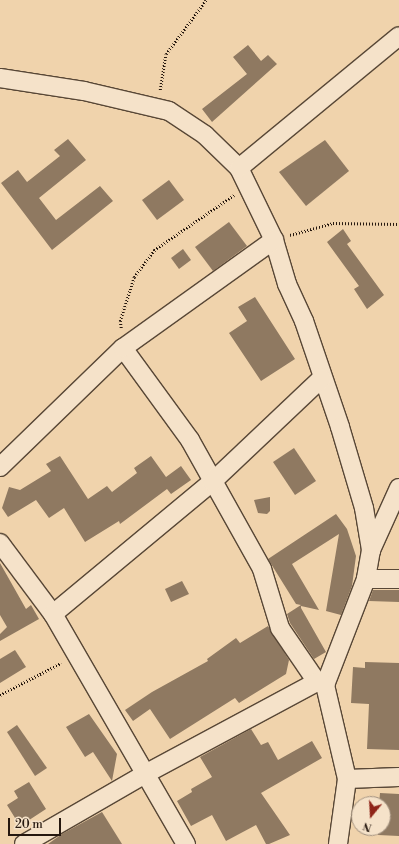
<!DOCTYPE html>
<style>
body{margin:0}
#map{position:relative;width:399px;height:844px;overflow:hidden;background:#f0d3ac;font-family:"Libre Bodoni",serif}
div>[style]{position:absolute}
[style*='--x']{left:calc(var(--x)*1px);top:calc(var(--y)*1px);width:calc(var(--w)*1px);rotate:calc(var(--a)*1deg)}
.building>*{inset:0;background:#8f7961}
.path>*{height:2.5px;margin-top:-1.25px;transform-origin:0;background:repeating-linear-gradient(90deg,#26180f 0 1px,transparent 0 3px)}
.roads{filter:drop-shadow(1px 0 #584736) drop-shadow(-1px 0 #584736) drop-shadow(0 1px #584736) drop-shadow(0 -1px #584736)}
.street>*{height:18px;margin:-9px;padding:0 9px;transform-origin:9px;border-radius:9px;background:#f5e2c9}
span{translate:-50% -50%;white-space:nowrap;text-align:center;line-height:1.15;-webkit-text-stroke:3px #f5e2c9;paint-order:stroke}
.north{position:absolute;left:351px;top:796px;width:40px;height:40px;box-sizing:border-box;background:#f5e2c9;border:1px solid #a2917f;border-radius:50%;rotate:198deg;font-size:11px;font-weight:700;line-height:16px;text-align:center;color:#26180f}
.north::after{content:'';display:block;margin:auto;width:14px;height:18px;background:#8f2418;clip-path:polygon(50% 0,100% 100%,50% 72%,0 100%)}
.scale{position:absolute;left:8px;top:818px;width:53px;height:18px;box-sizing:border-box;border:2px solid #26180f;border-top:0;padding-left:5px;font-size:12px;line-height:14px;white-space:nowrap;color:#26180f;-webkit-text-stroke:3px #f5e2c9;paint-order:stroke}
</style>
<div id="map">
<div class="building">
<div style="clip-path:polygon(248px 45px,261px 61px,268px 55px,277px 64px,212px 122px,202px 109px,247px 74px,233px 57px)"></div>
<div style="clip-path:polygon(68px 139px,86px 160px,39px 198px,56px 220px,100px 186px,113px 201px,52px 250px,1px 183px,18px 170px,27px 182px,60px 156px,54px 150px)"></div>
<div style="clip-path:polygon(325px 140px,349px 171px,306px 206px,279px 172px)"></div>
<div style="clip-path:polygon(169px 180px,184px 200px,157px 220px,142px 200px)"></div>
<div style="clip-path:polygon(229px 222px,247px 246px,213px 271px,195px 247px)"></div>
<div style="clip-path:polygon(343px 229px,351px 241px,347px 244px,384px 295px,367px 309px,354px 289px,359px 286px,327px 242px)"></div>
<div style="clip-path:polygon(183px 249px,191px 260px,179px 269px,171px 258px)"></div>
<div style="clip-path:polygon(255px 297px,295px 359px,261px 381px,229px 333px,247px 321px,238px 307px)"></div>
<div style="clip-path:polygon(294px 448px,316px 481px,295px 495px,273px 462px)"></div>
<div style="clip-path:polygon(60px 456px,88px 499px,107px 486px,112px 492px,137px 473px,134px 468px,151px 456px,166px 477px,181px 466px,191px 480px,171px 494px,167px 489px,120px 524px,119px 521px,85px 542px,64px 508px,49px 518px,36px 500px,8px 517px,2px 508px,9px 487px,20px 490px,51px 471px,46px 464px)"></div>
<div style="clip-path:polygon(270px 497px,270px 511px,267px 514px,258px 513px,254px 500px)"></div>
<div style="clip-path:polygon(336px 514px,347px 529px,356px 556px,352px 586px,341px 615px,326px 611px,339px 534px,292px 564px,319px 610px,301px 606px,301px 608px,326px 652px,314px 659px,290px 623px,287px 614px,301px 605px,296px 604px,268px 559px)"></div>
<div style="clip-path:polygon(0 563px,26px 609px,31px 605px,39px 619px,0 641px,0 634px,7px 627px,0 615px)"></div>
<div style="clip-path:polygon(182px 581px,189px 594px,171px 602px,165px 589px)"></div>
<div style="clip-path:polygon(373px 590px,399px 590px,399px 602px,369px 601px)"></div>
<div style="clip-path:polygon(268px 626px,289px 660px,286px 674px,239px 703px,235px 698px,170px 739px,150px 709px,133px 721px,125px 710px,152px 692px,208px 661px,207px 659px,236px 638px,240px 643px)"></div>
<div style="clip-path:polygon(15px 650px,26px 667px,0 683px,0 659px)"></div>
<div style="clip-path:polygon(365px 662px,399px 663px,399px 750px,367px 749px,369px 704px,351px 703px,353px 667px,365px 668px)"></div>
<div style="clip-path:polygon(89px 714px,117px 754px,112px 781px,93px 752px,85px 757px,66px 727px)"></div>
<div style="clip-path:polygon(17px 725px,47px 768px,35px 776px,7px 732px)"></div>
<div style="clip-path:polygon(251px 729px,261px 745px,268px 742px,278px 760px,312px 741px,322px 758px,261px 793px,290px 835px,269px 844px,266px 844px,256px 825px,226px 841px,212px 815px,191px 826px,177px 801px,192px 792px,191px 789px,212px 777px,200px 757px)"></div>
<div style="clip-path:polygon(29px 782px,46px 809px,20px 826px,7px 805px,18px 798px,14px 791px)"></div>
<div style="clip-path:polygon(380px 793px,399px 794px,399px 836px,378px 835px,378px 828px,383px 828px,383px 804px,379px 804px)"></div>
<div style="clip-path:polygon(102px 812px,122px 844px,48px 844px,62px 834px)"></div>
</div>
<div class="path">
<div style="--x:160;--y:90;--w:36;--a:-81"></div>
<div style="--x:166;--y:54;--w:67;--a:-53.5"></div>
<div style="--x:290;--y:235;--w:45;--a:-15.6"></div>
<div style="--x:333;--y:223;--w:66;--a:0.9"></div>
<div style="--x:121;--y:328;--w:7;--a:-98"></div>
<div style="--x:120;--y:321;--w:46;--a:-72.3"></div>
<div style="--x:134;--y:277;--w:34;--a:-53"></div>
<div style="--x:154;--y:250;--w:97;--a:-34.5"></div>
<div style="--x:0;--y:695;--w:69;--a:-27.7"></div>
</div>
<div class="roads">
<div class="street">
<div style="--x:0;--y:78;--w:85;--a:8.8"></div>
<div style="--x:84;--y:91;--w:87;--a:13.2"></div>
<div style="--x:169;--y:111;--w:43;--a:33.7"></div>
<div style="--x:205;--y:135;--w:47;--a:44.1"></div>
<div style="--x:239;--y:168;--w:80;--a:64.1"></div>
<div style="--x:274;--y:240;--w:46;--a:73.5"></div>
<div style="--x:287;--y:284;--w:41;--a:65.3"></div>
<div style="--x:304;--y:321;--w:112;--a:71.2"></div>
<div style="--x:340;--y:427;--w:84;--a:73.5"></div>
<div style="--x:364;--y:508;--w:43;--a:80.5"></div>
<div style="--x:371;--y:550;--w:29;--a:100"></div>
<div style="--x:366;--y:579;--w:114;--a:111.1"></div>
<div style="--x:325;--y:685;--w:97;--a:76.8"></div>
<div style="--x:347;--y:779;--w:66;--a:97.9"></div>
<div style="--x:239;--y:168;--w:207;--a:-39.5"></div>
<div style="--x:123;--y:348;--w:114;--a:53.9"></div>
<div style="--x:190;--y:440;--w:148;--a:60.8"></div>
<div style="--x:262;--y:569;--w:62;--a:73"></div>
<div style="--x:280;--y:628;--w:65;--a:55.6"></div>
<div style="--x:0;--y:467;--w:171;--a:-44.1"></div>
<div style="--x:123;--y:348;--w:186;--a:-35.6"></div>
<div style="--x:0;--y:543;--w:89;--a:53.3"></div>
<div style="--x:53;--y:614;--w:266;--a:60"></div>
<div style="--x:371;--y:550;--w:68;--a:-65.7"></div>
<div style="--x:366;--y:579;--w:33;--a:0"></div>
<div style="--x:53;--y:614;--w:207;--a:-39.7"></div>
<div style="--x:212;--y:482;--w:151;--a:-43.4"></div>
<div style="--x:347;--y:779;--w:52;--a:-2.2"></div>
<div style="--x:24;--y:844;--w:142;--a:-30"></div>
<div style="--x:147;--y:773;--w:193;--a:-28.2"></div>
<div style="--x:317;--y:682;--w:9;--a:21"></div>
</div>
</div>
<div class="north">N</div>
<div class="scale">20 m</div>
</div>
